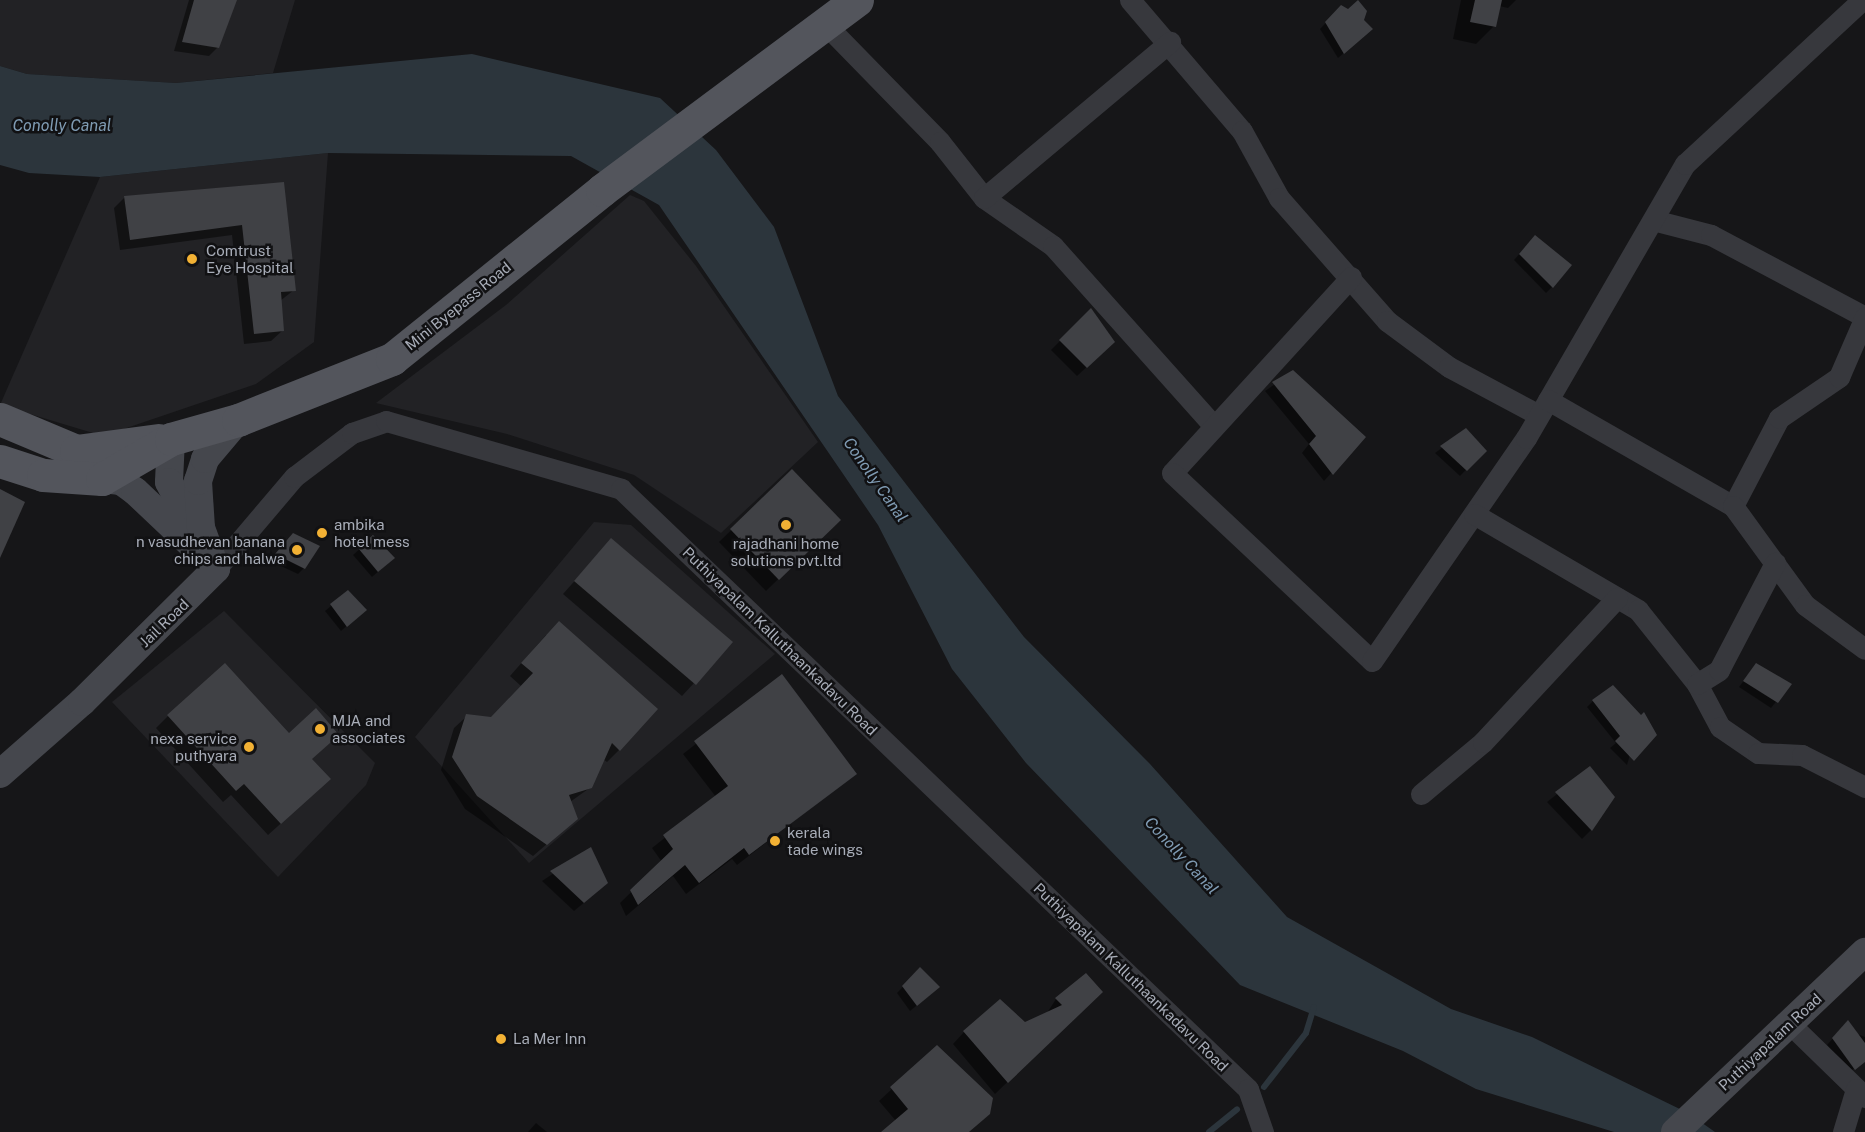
<!DOCTYPE html>
<style>
body{margin:0}
#map{position:relative;width:1865px;height:1132px;overflow:hidden;background:#161618;font-family:"Public Sans",sans-serif}
div>[style]{position:absolute}
[style*='--x']{left:calc(var(--x)*1px);top:calc(var(--y)*1px);width:calc(var(--w)*1px);rotate:calc(var(--a)*1deg)}
.built>*{inset:0;background:#222225}
.water>*{inset:0;background:#2c353c}
.shadow>*{inset:0;background:#0007}
.stream>*{height:6px;margin:-3px;padding:0 3px;transform-origin:3px;border-radius:3px;background:#2c353c}
.building>*{inset:0;background:#404145}
.street>*{height:21px;margin:-10.5px;padding:0 10.5px;transform-origin:10.5px;border-radius:10.5px;background:#37383d}
.secondary>*{height:28px;margin:-14px;padding:0 14px;transform-origin:14px;border-radius:14px;background:#45474d}
.primary>*{height:33px;margin:-16.5px;padding:0 16.5px;transform-origin:16.5px;border-radius:16.5px;background:#53555c}
.dots>*{width:16px;height:16px;translate:-50% -50%;box-sizing:border-box;border:3px solid #111113;border-radius:50%}
span{translate:-50% -50%;white-space:nowrap;text-align:center;line-height:1.15;-webkit-text-stroke:5px #111113;paint-order:stroke}
.poi-label{font-size:15px;color:#a8adb8}
.left{translate:0 -50%;text-align:left}
.right{translate:-100% -50%;text-align:right}
.street-label{font-size:15px;color:#a8adb8}
.water-label{font-size:16px;color:#7f9bb3;font-style:italic}
</style>
<div id="map">
<div class="built">
<div style="clip-path:polygon(0 0,295px 0,273px 73px,176px 83px,27px 74px,0 66px)"></div>
<div style="clip-path:polygon(328px 153px,314px 342px,256px 384px,103px 436px,0 405px,100px 177px)"></div>
<div style="clip-path:polygon(630px 195px,644px 201px,696px 266px,818px 442px,721px 533px,634px 475px,507px 434px,376px 403px,506px 305px)"></div>
<div style="clip-path:polygon(594px 522px,631px 525px,775px 654px,529px 863px,415px 737px)"></div>
<div style="clip-path:polygon(224px 611px,375px 763px,366px 785px,278px 877px,112px 702px)"></div>
</div>
<div class="water">
<div style="clip-path:polygon(472px 54px,660px 98px,716px 150px,774px 227px,838px 396px,1024px 637px,1150px 764px,1287px 917px,1451px 1009px,1532px 1037px,1688px 1113px,1715px 1132px,1614px 1132px,1476px 1089px,1403px 1051px,1240px 985px,1026px 763px,952px 669px,878px 525px,659px 205px,571px 156px,328px 153px,100px 177px,29px 173px,0 165px,0 66px,27px 74px,176px 83px)"></div>
</div>
<div class="shadow">
<div style="clip-path:polygon(189px 0,235px 0,218px 47px,209px 56px,174px 51px)"></div>
<div style="clip-path:polygon(1461px 0,1516px 0,1508px 8px,1499px 6px,1494px 26px,1476px 44px,1453px 39px)"></div>
<div style="clip-path:polygon(1341px 7px,1362px 21px,1365px 35px,1338px 58px,1320px 29px)"></div>
<div style="clip-path:polygon(283px 183px,294px 290px,280px 301px,282px 331px,271px 341px,244px 344px,232px 235px,120px 250px,114px 208px,125px 197px)"></div>
<div style="clip-path:polygon(1529px 243px,1552px 287px,1546px 293px,1514px 260px)"></div>
<div style="clip-path:polygon(1091px 310px,1104px 351px,1077px 376px,1051px 350px)"></div>
<div style="clip-path:polygon(1293px 372px,1364px 437px,1324px 481px,1302px 453px,1309px 444px,1265px 391px)"></div>
<div style="clip-path:polygon(1466px 430px,1484px 451px,1460px 476px,1435px 453px)"></div>
<div style="clip-path:polygon(792px 471px,839px 520px,766px 591px,719px 542px)"></div>
<div style="clip-path:polygon(373px 537px,387px 564px,372px 577px,353px 555px)"></div>
<div style="clip-path:polygon(611px 540px,731px 643px,682px 696px,563px 594px)"></div>
<div style="clip-path:polygon(287px 541px,304px 568px,298px 574px,270px 561px)"></div>
<div style="clip-path:polygon(348px 592px,359px 615px,341px 631px,325px 611px)"></div>
<div style="clip-path:polygon(546px 635px,619px 750px,607px 762px,603px 759px,591px 787px,570px 802px,576px 819px,533px 856px,465px 809px,441px 770px,454px 728px,467px 716px,491px 718px,521px 686px,510px 676px)"></div>
<div style="clip-path:polygon(1756px 665px,1790px 684px,1771px 708px,1739px 687px)"></div>
<div style="clip-path:polygon(782px 676px,855px 774px,737px 865px,732px 859px,686px 894px,673px 876px,626px 916px,620px 903px,662px 862px,652px 848px,716px 797px,683px 754px)"></div>
<div style="clip-path:polygon(1593px 701px,1641px 717px,1627px 765px,1610px 748px,1616px 743px,1587px 707px)"></div>
<div style="clip-path:polygon(168px 716px,311px 760px,317px 791px,268px 835px,231px 795px,223px 802px,156px 728px)"></div>
<div style="clip-path:polygon(1590px 768px,1591px 830px,1582px 839px,1547px 802px)"></div>
<div style="clip-path:polygon(590px 849px,597px 892px,574px 911px,542px 881px)"></div>
<div style="clip-path:polygon(920px 969px,932px 993px,910px 1011px,897px 993px)"></div>
<div style="clip-path:polygon(1101px 992px,995px 1094px,953px 1044px,964px 1032px,1025px 1024px,1047px 1013px,1056px 999px)"></div>
<div style="clip-path:polygon(1842px 1028px,1865px 1037px,1865px 1060px,1848px 1073px,1827px 1045px)"></div>
<div style="clip-path:polygon(937px 1047px,989px 1114px,969px 1132px,884px 1132px,896px 1121px,879px 1101px)"></div>
<div style="clip-path:polygon(536px 1123px,547px 1132px,528px 1132px)"></div>
</div>
<div class="stream">
<div style="--x:1264;--y:1087;--w:68;--a:-52.1"></div>
<div style="--x:1306;--y:1033;--w:27;--a:-73"></div>
<div style="--x:1209;--y:1132;--w:36;--a:-39"></div>
</div>
<div class="building">
<div style="clip-path:polygon(194px 0,237px 0,219px 48px,182px 42px)"></div>
<div style="clip-path:polygon(1358px 0,1367px 11px,1364px 20px,1373px 29px,1344px 54px,1325px 22px,1341px 5px,1348px 9px)"></div>
<div style="clip-path:polygon(1475px 0,1502px 0,1496px 27px,1470px 22px)"></div>
<div style="clip-path:polygon(284px 182px,296px 291px,281px 292px,284px 331px,254px 334px,242px 225px,130px 240px,124px 196px)"></div>
<div style="clip-path:polygon(1535px 235px,1572px 265px,1553px 288px,1519px 254px)"></div>
<div style="clip-path:polygon(1091px 308px,1115px 342px,1087px 368px,1059px 340px)"></div>
<div style="clip-path:polygon(1293px 370px,1366px 437px,1333px 475px,1309px 444px,1316px 436px,1272px 382px)"></div>
<div style="clip-path:polygon(1466px 428px,1487px 451px,1467px 471px,1440px 446px)"></div>
<div style="clip-path:polygon(792px 469px,841px 520px,779px 580px,730px 529px)"></div>
<div style="clip-path:polygon(0 489px,25px 502px,0 558px)"></div>
<div style="clip-path:polygon(293px 533px,320px 546px,305px 569px,275px 554px)"></div>
<div style="clip-path:polygon(373px 535px,395px 558px,378px 572px,358px 548px)"></div>
<div style="clip-path:polygon(611px 538px,733px 642px,696px 685px,574px 581px)"></div>
<div style="clip-path:polygon(348px 590px,367px 610px,347px 627px,330px 604px)"></div>
<div style="clip-path:polygon(559px 621px,658px 709px,620px 751px,612px 743px,592px 788px,569px 795px,578px 819px,547px 845px,477px 796px,452px 757px,466px 714px,491px 717px,533px 673px,521px 663px)"></div>
<div style="clip-path:polygon(225px 663px,289px 733px,316px 708px,339px 735px,312px 759px,331px 779px,281px 824px,244px 784px,236px 791px,167px 715px)"></div>
<div style="clip-path:polygon(1756px 663px,1792px 684px,1778px 703px,1743px 681px)"></div>
<div style="clip-path:polygon(782px 674px,857px 774px,749px 855px,744px 848px,699px 883px,685px 865px,638px 905px,630px 890px,673px 849px,663px 835px,728px 786px,694px 741px)"></div>
<div style="clip-path:polygon(1613px 685px,1641px 715px,1644px 712px,1657px 735px,1634px 761px,1615px 741px,1620px 736px,1592px 700px)"></div>
<div style="clip-path:polygon(1590px 766px,1615px 797px,1592px 831px,1555px 792px)"></div>
<div style="clip-path:polygon(591px 847px,608px 883px,584px 903px,550px 871px)"></div>
<div style="clip-path:polygon(920px 967px,940px 987px,917px 1006px,902px 986px)"></div>
<div style="clip-path:polygon(1086px 973px,1103px 992px,1008px 1083px,963px 1031px,1000px 999px,1025px 1022px,1062px 1005px,1055px 998px)"></div>
<div style="clip-path:polygon(1848px 1020px,1865px 1043px,1865px 1062px,1855px 1070px,1832px 1038px)"></div>
<div style="clip-path:polygon(937px 1045px,993px 1098px,990px 1114px,969px 1132px,881px 1132px,908px 1109px,890px 1087px)"></div>
</div>
<div class="street">
<div style="--x:1130;--y:0;--w:172;--a:49.5"></div>
<div style="--x:1242;--y:131;--w:77;--a:61.1"></div>
<div style="--x:1279;--y:198;--w:164;--a:48.7"></div>
<div style="--x:1387;--y:321;--w:77;--a:36.6"></div>
<div style="--x:1449;--y:367;--w:102;--a:28.1"></div>
<div style="--x:826;--y:25;--w:163;--a:45.7"></div>
<div style="--x:940;--y:142;--w:71;--a:51.8"></div>
<div style="--x:984;--y:198;--w:84;--a:34.8"></div>
<div style="--x:1053;--y:246;--w:241;--a:48.2"></div>
<div style="--x:984;--y:198;--w:243;--a:-40"></div>
<div style="--x:1653;--y:220;--w:60;--a:14.5"></div>
<div style="--x:1711;--y:235;--w:174;--a:28"></div>
<div style="--x:1351;--y:277;--w:265;--a:132.4"></div>
<div style="--x:1172;--y:473;--w:274;--a:43.2"></div>
<div style="--x:1372;--y:661;--w:271;--a:-55.4"></div>
<div style="--x:1526;--y:438;--w:317;--a:-59.9"></div>
<div style="--x:1685;--y:164;--w:241;--a:-42.8"></div>
<div style="--x:1548;--y:400;--w:213;--a:29.8"></div>
<div style="--x:1733;--y:506;--w:99;--a:-62.4"></div>
<div style="--x:1779;--y:418;--w:73;--a:-34.3"></div>
<div style="--x:1839;--y:377;--w:65;--a:-66.6"></div>
<div style="--x:1733;--y:506;--w:122;--a:54"></div>
<div style="--x:1805;--y:605;--w:74;--a:36.3"></div>
<div style="--x:1474;--y:514;--w:190;--a:30.3"></div>
<div style="--x:1638;--y:610;--w:95;--a:51.4"></div>
<div style="--x:1697;--y:684;--w:49;--a:61.9"></div>
<div style="--x:1720;--y:727;--w:46;--a:34.4"></div>
<div style="--x:1758;--y:753;--w:44;--a:2.6"></div>
<div style="--x:1802;--y:755;--w:71;--a:26.9"></div>
<div style="--x:216;--y:569;--w:121;--a:-49.7"></div>
<div style="--x:294;--y:477;--w:73;--a:-37.2"></div>
<div style="--x:352;--y:433;--w:36;--a:-19"></div>
<div style="--x:386;--y:421;--w:245;--a:16.1"></div>
<div style="--x:621;--y:489;--w:868;--a:43.74"></div>
<div style="--x:1248;--y:1089;--w:46;--a:70.8"></div>
<div style="--x:1697;--y:684;--w:26;--a:-32"></div>
<div style="--x:1719;--y:670;--w:121;--a:-62.4"></div>
<div style="--x:1421;--y:794;--w:81;--a:-40"></div>
<div style="--x:1483;--y:742;--w:197;--a:-47.1"></div>
<div style="--x:1790;--y:1024;--w:105;--a:44.2"></div>
<div style="--x:1843;--y:1132;--w:45;--a:-73.2"></div>
</div>
<div class="secondary">
<div style="--x:171;--y:439;--w:43;--a:92.7"></div>
<div style="--x:169;--y:482;--w:57;--a:63"></div>
<div style="--x:102;--y:479;--w:19;--a:6"></div>
<div style="--x:121;--y:481;--w:17;--a:36"></div>
<div style="--x:135;--y:491;--w:99;--a:43.4"></div>
<div style="--x:216;--y:569;--w:44;--a:-110.1"></div>
<div style="--x:201;--y:528;--w:47;--a:-93.7"></div>
<div style="--x:198;--y:481;--w:23;--a:-72"></div>
<div style="--x:205;--y:459;--w:51;--a:-49.8"></div>
<div style="--x:0;--y:774;--w:109;--a:-41.3"></div>
<div style="--x:82;--y:702;--w:189;--a:-44.8"></div>
<div style="--x:1675;--y:1132;--w:262;--a:-43.5"></div>
</div>
<div class="primary">
<div style="--x:0;--y:419;--w:82;--a:22.8"></div>
<div style="--x:76;--y:451;--w:83;--a:-7.6"></div>
<div style="--x:0;--y:461;--w:45;--a:18"></div>
<div style="--x:43;--y:475;--w:59;--a:3.9"></div>
<div style="--x:102;--y:479;--w:80;--a:-30.1"></div>
<div style="--x:171;--y:439;--w:70;--a:-15.8"></div>
<div style="--x:238;--y:420;--w:166;--a:-21.6"></div>
<div style="--x:392;--y:359;--w:270;--a:-38.8"></div>
<div style="--x:602;--y:190;--w:318;--a:-36.7"></div>
</div>
<div class="dots">
<div style="left:192px;top:259px;background:#f2b134"></div>
<div style="left:786px;top:525px;background:#f2b134"></div>
<div style="left:322px;top:533px;background:#f2b134"></div>
<div style="left:297px;top:550px;background:#f2b134"></div>
<div style="left:320px;top:729px;background:#f2b134"></div>
<div style="left:249px;top:747px;background:#f2b134"></div>
<div style="left:775px;top:841px;background:#f2b134"></div>
<div style="left:501px;top:1039px;background:#f2b134"></div>
</div>
<div class="poi-label">
<span class="left" style="left:206px;top:259px">Comtrust<br>Eye Hospital</span>
<span class="left" style="left:334px;top:533px">ambika<br>hotel mess</span>
<span class="right" style="left:285px;top:550px">n vasudhevan banana<br>chips and halwa</span>
<span style="left:786px;top:552px">rajadhani home<br>solutions pvt.ltd</span>
<span class="left" style="left:332px;top:729px">MJA and<br>associates</span>
<span class="right" style="left:237px;top:747px">nexa service<br>puthyara</span>
<span class="left" style="left:787px;top:841px">kerala<br>tade wings</span>
<span class="left" style="left:513px;top:1039px">La Mer Inn</span>
</div>
<div class="street-label">
<span style="left:458px;top:306px;rotate:-39deg">Mini Byepass Road</span>
<span style="left:164px;top:623px;rotate:-44deg">Jail Road</span>
<span style="left:780px;top:641px;rotate:44deg">Puthiyapalam Kalluthaankadavu Road</span>
<span style="left:1131px;top:977px;rotate:44deg">Puthiyapalam Kalluthaankadavu Road</span>
<span style="left:1770px;top:1042px;rotate:-43deg">Puthiyapalam Road</span>
</div>
<div class="water-label">
<span style="left:62px;top:126px">Conolly Canal</span>
<span style="left:875px;top:480px;rotate:55deg">Conolly Canal</span>
<span style="left:1181px;top:856px;rotate:47deg">Conolly Canal</span>
</div>
</div>
